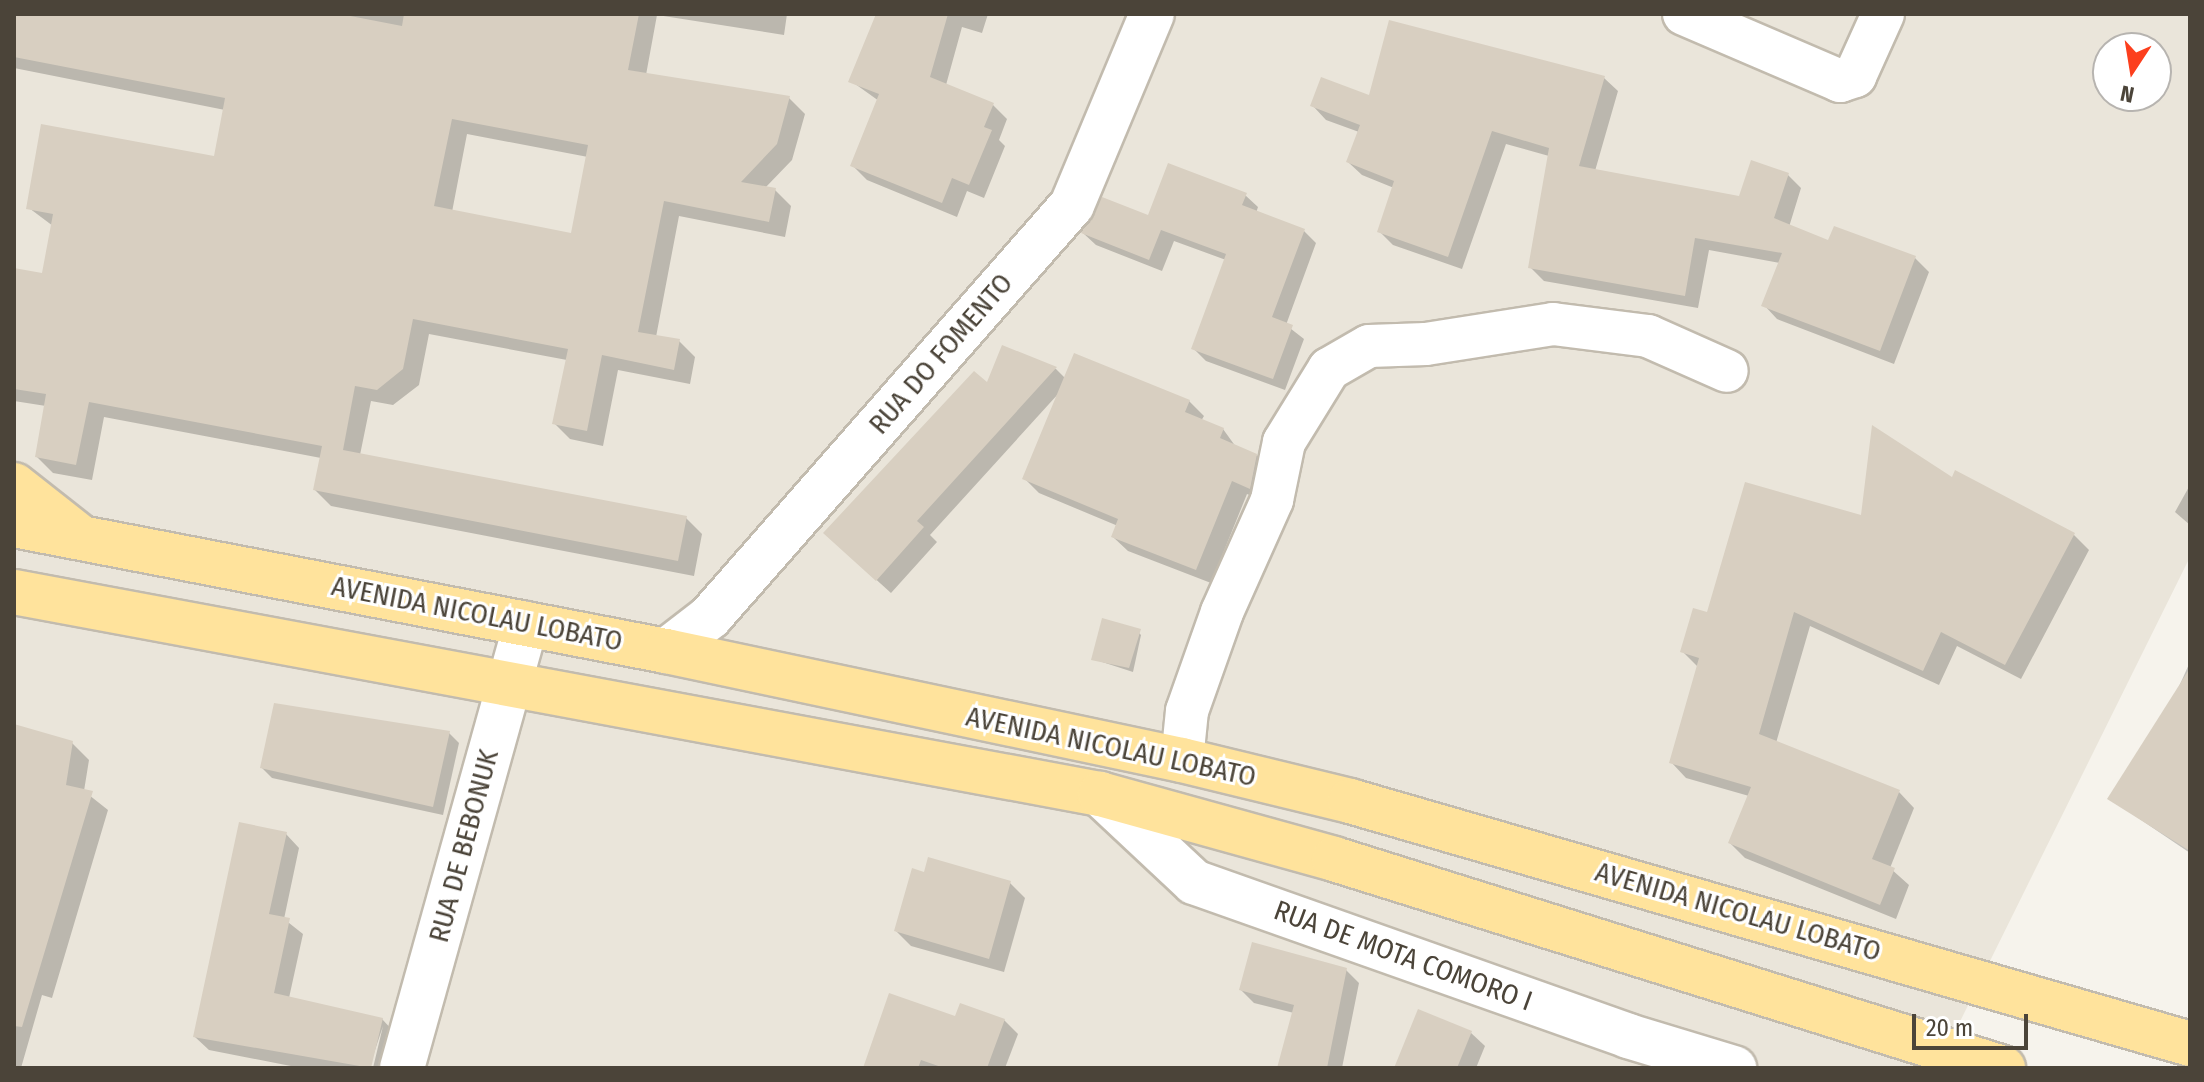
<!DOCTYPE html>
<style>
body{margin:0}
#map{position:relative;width:2204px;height:1082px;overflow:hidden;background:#f6f3ec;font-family:"Fira Sans Condensed",sans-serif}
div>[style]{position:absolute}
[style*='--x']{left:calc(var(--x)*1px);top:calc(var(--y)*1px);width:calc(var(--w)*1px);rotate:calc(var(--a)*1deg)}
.residential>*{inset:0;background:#eae5da}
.shadow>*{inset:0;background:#0003}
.building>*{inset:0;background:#d8cfc1}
.roads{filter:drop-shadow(2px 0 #c2bbae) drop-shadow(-2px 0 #c2bbae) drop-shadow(0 2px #c2bbae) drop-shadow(0 -2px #c2bbae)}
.minor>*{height:42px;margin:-21px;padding:0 21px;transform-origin:21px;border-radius:21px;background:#fff}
.tertiary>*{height:44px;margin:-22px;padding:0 22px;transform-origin:22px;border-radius:22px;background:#fff}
.primary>*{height:44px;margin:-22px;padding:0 22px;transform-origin:22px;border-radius:22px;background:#ffe39c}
span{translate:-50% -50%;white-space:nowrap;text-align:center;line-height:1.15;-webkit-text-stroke:6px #fff;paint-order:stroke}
.street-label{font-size:28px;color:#4b4439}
.frame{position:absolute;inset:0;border:16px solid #4b4439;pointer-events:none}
.north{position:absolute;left:2092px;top:32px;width:80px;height:80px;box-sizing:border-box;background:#fff;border:2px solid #b7b4b0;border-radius:50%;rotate:192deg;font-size:22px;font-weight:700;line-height:32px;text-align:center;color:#4b4439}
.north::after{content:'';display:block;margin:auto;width:28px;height:36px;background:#fc3f1d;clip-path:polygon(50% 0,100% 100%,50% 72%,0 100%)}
.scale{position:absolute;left:1912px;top:1014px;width:116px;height:36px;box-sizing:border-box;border:4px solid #4b4439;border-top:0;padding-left:10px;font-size:24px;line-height:28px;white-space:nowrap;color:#4b4439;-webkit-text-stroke:6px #fff;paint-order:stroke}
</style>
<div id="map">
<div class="residential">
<div style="clip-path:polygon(evenodd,14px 14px,2190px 14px,2190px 557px,1937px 1068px,14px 1068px,14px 14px,2108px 48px,2156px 48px,2156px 96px,2108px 96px,2108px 48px)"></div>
</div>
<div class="shadow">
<div style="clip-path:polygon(evenodd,14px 14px,787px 14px,784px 35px,657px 15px,646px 75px,789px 98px,805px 114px,792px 160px,765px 188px,775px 190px,791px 206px,785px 237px,679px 216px,656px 337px,679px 341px,695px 357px,690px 384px,618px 370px,603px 446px,570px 439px,554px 423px,567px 360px,429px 334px,419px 385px,393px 405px,371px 401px,360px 455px,686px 518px,702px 534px,694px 576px,331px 506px,315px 490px,321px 458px,104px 417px,92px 480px,53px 473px,37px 457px,46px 406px,14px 401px,14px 270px,44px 275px,53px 226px,29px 208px,215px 158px,225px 110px,14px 68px,14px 14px,467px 134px,588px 157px,573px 236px,452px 212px,467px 134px)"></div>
<div style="clip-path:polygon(890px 14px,988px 14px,982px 33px,962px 27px,946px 85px,993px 105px,1007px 119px,999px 140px,1005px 146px,984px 198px,967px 191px,957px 217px,867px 180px,852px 165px,879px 101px,851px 81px)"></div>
<div style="clip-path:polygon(1604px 78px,1618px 91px,1595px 171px,1741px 199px,1788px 175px,1801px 188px,1789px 227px,1830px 243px,1915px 258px,1929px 272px,1894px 364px,1777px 319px,1764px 305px,1780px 263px,1709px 250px,1698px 308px,1544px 281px,1530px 267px,1549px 156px,1506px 144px,1462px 269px,1393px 245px,1379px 231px,1394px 188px,1362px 175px,1348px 162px,1359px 132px,1326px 120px,1313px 106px)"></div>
<div style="clip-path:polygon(1245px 195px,1258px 207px,1256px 213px,1304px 231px,1316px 243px,1286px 325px,1304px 339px,1285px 390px,1206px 361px,1194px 349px,1226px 260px,1174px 241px,1162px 271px,1096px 245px,1083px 233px)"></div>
<div style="clip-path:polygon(1003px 348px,1056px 369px,1066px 379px,1189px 401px,1204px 416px,1201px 421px,1223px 429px,1236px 447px,1256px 455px,1271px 470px,1264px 501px,1247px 494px,1211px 583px,1128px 551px,1113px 537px,1118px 526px,1039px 493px,1025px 479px,1059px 393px,930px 535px,937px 542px,891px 593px,839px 546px,987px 386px)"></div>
<div style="clip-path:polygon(1953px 479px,2073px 534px,2089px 550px,2021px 679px,1957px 646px,1939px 685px,1810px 626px,1776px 743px,1899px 792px,1914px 808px,1890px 868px,1909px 885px,1896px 919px,1745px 858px,1730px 843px,1749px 796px,1686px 778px,1671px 762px,1699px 668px,1683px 652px,1709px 614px,1863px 517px)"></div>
<div style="clip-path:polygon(2190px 485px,2190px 525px,2175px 512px)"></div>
<div style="clip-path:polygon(1136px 630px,1141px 635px,1133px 672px,1093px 659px)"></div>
<div style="clip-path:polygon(2190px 662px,2190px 853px,2110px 799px,2176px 693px)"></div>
<div style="clip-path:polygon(14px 726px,72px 743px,89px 760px,84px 791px,108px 810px,52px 998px,42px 995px,21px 1068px,14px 1068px)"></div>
<div style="clip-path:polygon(449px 733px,459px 743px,443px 815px,272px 778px,262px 768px)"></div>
<div style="clip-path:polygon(286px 834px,299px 848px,284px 919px,303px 934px,289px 998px,382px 1019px,395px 1033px,387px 1068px,373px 1068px,383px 1026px,369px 1068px,301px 1068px,209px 1050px,195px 1037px)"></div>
<div style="clip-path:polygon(925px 874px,1010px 883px,1025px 898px,1004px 972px,911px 946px,896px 931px)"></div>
<div style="clip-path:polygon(1346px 970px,1359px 983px,1342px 1068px,1279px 1068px,1294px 1013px,1254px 1003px,1241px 990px)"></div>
<div style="clip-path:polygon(956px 1019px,1004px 1020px,1018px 1034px,1005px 1068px,865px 1068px)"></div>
<div style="clip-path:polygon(1470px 1032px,1485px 1046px,1476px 1068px,1396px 1068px)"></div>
</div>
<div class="building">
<div style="clip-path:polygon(evenodd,14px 14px,340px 14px,402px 26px,404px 14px,639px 14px,628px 70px,790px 96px,777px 144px,741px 182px,776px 188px,769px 222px,664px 201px,638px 332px,680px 339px,674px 370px,602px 355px,587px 431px,552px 424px,568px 349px,413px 319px,403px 369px,377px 390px,355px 386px,343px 450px,687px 516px,678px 561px,313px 490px,322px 446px,89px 402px,76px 465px,35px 457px,46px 394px,14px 389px,14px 268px,42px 273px,53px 214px,26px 209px,41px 124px,214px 156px,225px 98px,14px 57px,14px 14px,452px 119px,588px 145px,571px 233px,434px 206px,452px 119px)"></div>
<div style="clip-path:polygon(876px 14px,948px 14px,930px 77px,994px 103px,984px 127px,992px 130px,969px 185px,952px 178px,942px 203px,850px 166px,879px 94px,848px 82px)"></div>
<div style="clip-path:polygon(1389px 20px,1605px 76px,1579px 166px,1739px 196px,1751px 160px,1789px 173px,1774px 218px,1828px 240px,1834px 226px,1916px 256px,1880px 351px,1761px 306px,1782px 253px,1695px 238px,1685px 296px,1528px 268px,1549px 148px,1492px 131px,1448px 257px,1377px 232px,1394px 181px,1346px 162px,1360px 125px,1310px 106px,1321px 77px,1369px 95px)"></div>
<div style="clip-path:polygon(1168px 163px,1247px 193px,1242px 205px,1305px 229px,1272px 317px,1293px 325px,1273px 379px,1191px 349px,1226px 254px,1161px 230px,1149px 260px,1081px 233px,1102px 197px,1148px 215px)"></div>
<div style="clip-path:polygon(1002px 345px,1057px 367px,917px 521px,924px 527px,876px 581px,823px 533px,974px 371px,987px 382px)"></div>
<div style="clip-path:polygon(1074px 353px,1190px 400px,1185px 412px,1224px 428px,1220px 438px,1257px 454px,1250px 489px,1232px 481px,1196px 570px,1111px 537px,1118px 519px,1022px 479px)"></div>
<div style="clip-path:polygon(1872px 425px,1952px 477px,1955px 470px,2075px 533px,2005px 665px,1941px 632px,1923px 671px,1794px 612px,1759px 734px,1900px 790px,1872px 859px,1895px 868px,1880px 905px,1728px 843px,1751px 787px,1669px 763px,1699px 658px,1680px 652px,1693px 608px,1707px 612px,1745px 482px,1861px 515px)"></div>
<div style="clip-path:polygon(1102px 618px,1141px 629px,1129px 668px,1091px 660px)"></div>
<div style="clip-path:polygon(2190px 668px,2190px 851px,2107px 799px)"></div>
<div style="clip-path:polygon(274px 703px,450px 731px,433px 807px,260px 768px)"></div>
<div style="clip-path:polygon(14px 724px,73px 741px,66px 785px,93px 791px,22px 1027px,14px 1026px)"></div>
<div style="clip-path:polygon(239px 822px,287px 832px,269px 914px,290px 918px,274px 993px,383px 1018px,371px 1068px,193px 1037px)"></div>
<div style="clip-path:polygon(928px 857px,1011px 881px,989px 959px,894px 931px,912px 868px,924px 872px)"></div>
<div style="clip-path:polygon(1252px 942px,1347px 968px,1327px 1068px,1277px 1068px,1294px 1005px,1239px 990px)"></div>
<div style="clip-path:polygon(889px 993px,955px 1016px,960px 1003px,1005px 1019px,987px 1068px,944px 1068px,921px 1060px,918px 1068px,863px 1068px)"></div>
<div style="clip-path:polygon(1418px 1009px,1472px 1031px,1457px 1068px,1394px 1068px)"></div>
</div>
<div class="roads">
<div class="minor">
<div style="--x:1684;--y:14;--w:170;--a:23.2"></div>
<div style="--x:1840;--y:81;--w:16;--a:-18"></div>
<div style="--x:1855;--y:76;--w:68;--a:-65.7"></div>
<div style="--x:1182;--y:760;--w:49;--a:-84.2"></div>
<div style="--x:1187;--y:711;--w:105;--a:-70.5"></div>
<div style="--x:1222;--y:612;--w:123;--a:-65.9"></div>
<div style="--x:1272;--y:500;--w:59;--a:-78.3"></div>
<div style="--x:1284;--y:442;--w:86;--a:-58.3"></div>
<div style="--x:1329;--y:369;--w:46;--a:-29.9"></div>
<div style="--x:1369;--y:346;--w:57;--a:-2"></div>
<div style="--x:1426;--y:344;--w:129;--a:-8.9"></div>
<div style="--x:1553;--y:324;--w:96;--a:7.2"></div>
<div style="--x:1648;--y:336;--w:86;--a:23.9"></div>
</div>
<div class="tertiary">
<div style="--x:666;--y:651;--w:56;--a:-37.7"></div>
<div style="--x:710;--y:617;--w:548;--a:-48.7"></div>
<div style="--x:1072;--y:205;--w:207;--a:-67.3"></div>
<div style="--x:1100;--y:794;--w:129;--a:43.1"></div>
<div style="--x:1194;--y:882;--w:461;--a:19.5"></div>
<div style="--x:1628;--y:1036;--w:111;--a:16.8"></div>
<div style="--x:402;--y:1068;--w:461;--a:-74.4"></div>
</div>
<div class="primary">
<div style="--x:14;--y:485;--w:78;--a:38.2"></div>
<div style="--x:14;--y:525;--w:664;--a:10.94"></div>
<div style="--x:666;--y:651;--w:527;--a:11.93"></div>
<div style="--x:1182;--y:760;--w:173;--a:13.7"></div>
<div style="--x:1350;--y:801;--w:874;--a:16.13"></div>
<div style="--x:14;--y:592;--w:1105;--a:10.54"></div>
<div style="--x:1100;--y:794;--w:243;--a:15.5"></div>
<div style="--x:1334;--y:859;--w:701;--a:17.35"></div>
</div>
</div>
<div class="street-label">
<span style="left:941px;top:354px;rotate:-49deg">RUA DO FOMENTO</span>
<span style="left:477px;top:614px;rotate:11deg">AVENIDA NICOLAU LOBATO</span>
<span style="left:1111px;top:747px;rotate:12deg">AVENIDA NICOLAU LOBATO</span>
<span style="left:464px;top:846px;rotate:-75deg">RUA DE BEBONUK</span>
<span style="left:1738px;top:912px;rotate:16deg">AVENIDA NICOLAU LOBATO</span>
<span style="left:1403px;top:956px;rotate:20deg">RUA DE MOTA COMORO I</span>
</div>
<div class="frame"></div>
<div class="north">N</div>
<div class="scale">20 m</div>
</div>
